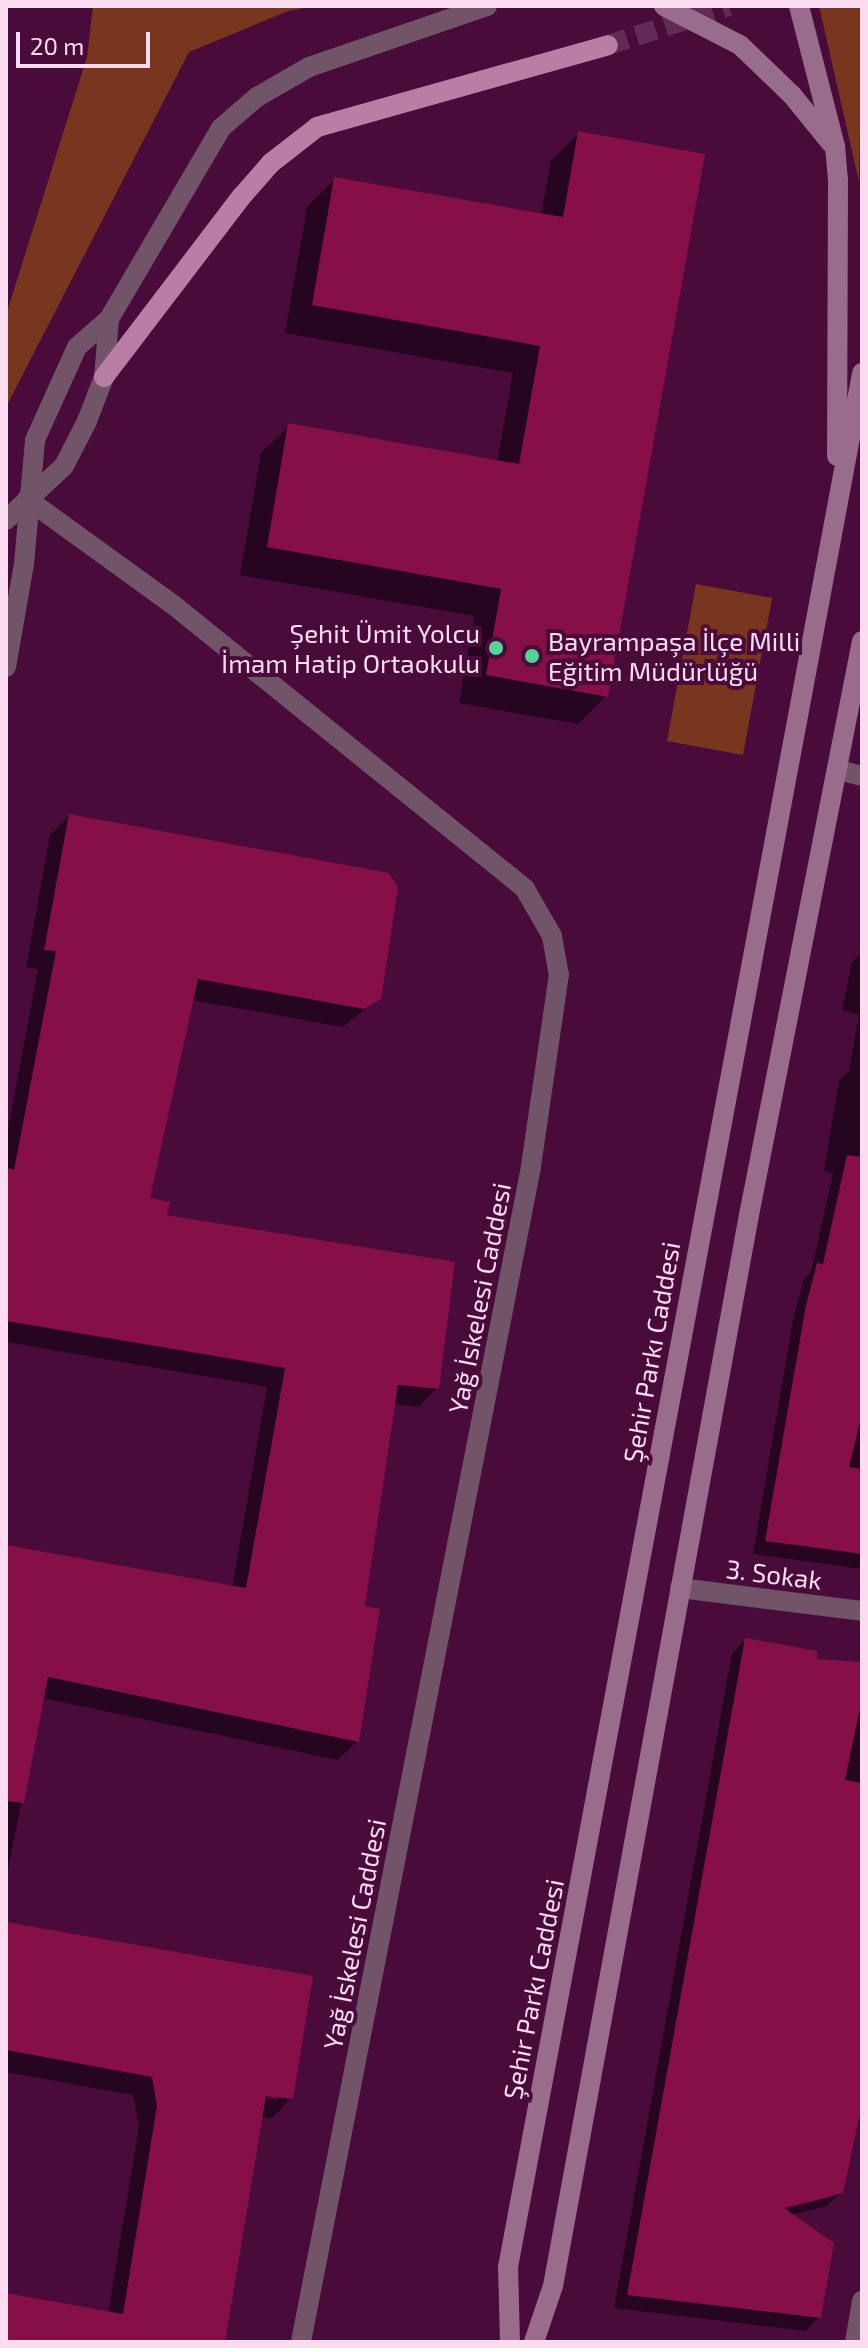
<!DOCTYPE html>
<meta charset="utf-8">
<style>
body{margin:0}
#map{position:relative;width:868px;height:2348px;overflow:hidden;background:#480b3a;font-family:"Exo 2",sans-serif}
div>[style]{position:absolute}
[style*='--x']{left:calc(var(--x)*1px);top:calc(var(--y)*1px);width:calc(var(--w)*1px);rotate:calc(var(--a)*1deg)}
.green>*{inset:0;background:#79361f}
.shadow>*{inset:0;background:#0007}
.building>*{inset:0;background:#860f47}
.primary-tunnel>*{height:20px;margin-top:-10px;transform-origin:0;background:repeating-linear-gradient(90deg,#632a55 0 20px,transparent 0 30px)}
.street>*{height:20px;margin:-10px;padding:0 10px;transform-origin:10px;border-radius:10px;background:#725468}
.secondary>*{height:20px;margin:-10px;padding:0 10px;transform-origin:10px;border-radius:10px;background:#9a6c8b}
.primary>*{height:20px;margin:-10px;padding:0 10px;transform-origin:10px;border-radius:10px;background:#b97ea6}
.dots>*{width:22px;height:22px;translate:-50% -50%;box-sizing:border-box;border:4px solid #480b3a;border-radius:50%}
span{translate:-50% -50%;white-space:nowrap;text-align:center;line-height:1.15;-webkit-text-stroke:8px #480b3a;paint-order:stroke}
.poi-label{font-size:26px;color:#fadbef}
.right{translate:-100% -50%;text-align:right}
.left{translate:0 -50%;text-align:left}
.street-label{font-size:26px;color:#fadbef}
.frame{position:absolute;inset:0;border:8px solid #fadbef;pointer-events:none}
.scale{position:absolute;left:16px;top:32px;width:134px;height:36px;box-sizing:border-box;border:4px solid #fadbef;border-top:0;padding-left:10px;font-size:24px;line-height:28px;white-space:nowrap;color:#fadbef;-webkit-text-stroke:6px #480b3a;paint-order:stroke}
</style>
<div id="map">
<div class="green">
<div style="clip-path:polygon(93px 6px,315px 6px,288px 11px,189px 52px,6px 407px,6px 315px,87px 57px)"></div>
<div style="clip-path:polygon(819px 6px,862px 6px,859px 182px)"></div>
<div style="clip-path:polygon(696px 584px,772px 598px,743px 755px,667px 741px)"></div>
</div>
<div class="shadow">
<div style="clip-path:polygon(579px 133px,606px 696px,578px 724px,459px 703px,474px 616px,240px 575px,261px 453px,289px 426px,497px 462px,513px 373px,285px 333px,307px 207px,335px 179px,541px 215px,551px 161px)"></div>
<div style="clip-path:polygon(69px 816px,379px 998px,343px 1027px,191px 1000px,148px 1200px,165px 1217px,437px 1388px,418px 1407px,393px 1404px,363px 1608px,357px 1741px,338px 1760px,42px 1698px,6px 1879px,6px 1546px,232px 1588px,267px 1387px,6px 1342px,6px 1140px,38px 969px,26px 968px,50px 835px)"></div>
<div style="clip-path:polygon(862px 952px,862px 1569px,753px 1554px,793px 1320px,804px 1278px,811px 1272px,833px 1174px,824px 1171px,839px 1081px,849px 1071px,859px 1015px,842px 1010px,852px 962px)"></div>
<div style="clip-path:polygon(evenodd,746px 1640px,815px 1661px,862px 1664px,862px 2081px,841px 2192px,827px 2206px,790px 2215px,819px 2317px,806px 2331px,614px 2308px,732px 1653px,746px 1640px,833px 2193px,833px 2197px,774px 2212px,773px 2208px,833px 2193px)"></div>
<div style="clip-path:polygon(evenodd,6px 1944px,291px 2098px,272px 2118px,260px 2116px,223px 2342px,6px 2342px,6px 2296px,108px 2314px,139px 2126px,133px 2095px,6px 2072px,6px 1944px,256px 2093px,278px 2096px,278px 2100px,256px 2097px,256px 2093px)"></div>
</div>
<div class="building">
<div style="clip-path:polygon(578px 131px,705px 154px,608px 697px,486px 675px,501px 589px,267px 547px,288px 423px,519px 464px,540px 346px,312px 305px,334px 177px,563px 217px)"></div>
<div style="clip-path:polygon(69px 814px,389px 873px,398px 888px,381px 999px,364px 1009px,198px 979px,150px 1198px,170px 1202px,167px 1215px,455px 1262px,439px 1389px,398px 1385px,365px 1606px,380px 1609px,359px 1742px,48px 1677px,24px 1803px,6px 1801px,6px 1545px,246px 1588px,285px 1368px,6px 1321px,6px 1168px,14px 1170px,56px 951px,44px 950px)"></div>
<div style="clip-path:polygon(847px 1155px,862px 1157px,862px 1414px,849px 1467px,862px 1469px,862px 1554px,765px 1541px,806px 1305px,817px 1263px,823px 1264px)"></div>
<div style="clip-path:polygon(745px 1638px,817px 1651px,817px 1659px,862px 1662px,862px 1699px,845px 1780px,862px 1783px,862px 2104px,843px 2193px,784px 2208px,834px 2243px,821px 2318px,627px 2295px)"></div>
<div style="clip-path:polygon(6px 1922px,313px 1976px,293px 2099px,266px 2096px,225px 2342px,6px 2342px,6px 2293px,123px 2314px,157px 2106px,152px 2077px,6px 2050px)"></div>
</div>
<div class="primary-tunnel">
<div style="--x:608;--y:45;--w:127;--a:-17.9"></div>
</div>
<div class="street">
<div style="--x:27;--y:499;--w:184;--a:35.9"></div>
<div style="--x:176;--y:607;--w:449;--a:38.9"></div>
<div style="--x:525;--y:889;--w:54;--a:60.1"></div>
<div style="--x:552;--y:936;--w:39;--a:80"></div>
<div style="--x:559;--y:974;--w:195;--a:98.3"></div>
<div style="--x:531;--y:1167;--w:1197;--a:101.08"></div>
<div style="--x:6;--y:520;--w:79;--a:-43"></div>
<div style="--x:64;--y:466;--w:51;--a:-62.9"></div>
<div style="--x:87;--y:421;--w:47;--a:-68.9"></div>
<div style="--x:104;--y:377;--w:58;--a:-85.1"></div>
<div style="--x:6;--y:667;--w:105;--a:-80.1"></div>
<div style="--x:24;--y:564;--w:124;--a:-84.9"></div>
<div style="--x:35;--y:440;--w:102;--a:-65.7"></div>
<div style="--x:77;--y:347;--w:43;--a:-41.2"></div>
<div style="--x:109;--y:319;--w:221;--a:-59.6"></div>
<div style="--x:221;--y:128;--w:48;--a:-40.7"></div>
<div style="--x:257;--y:97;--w:60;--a:-30"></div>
<div style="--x:309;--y:67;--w:188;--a:-18.9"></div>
<div style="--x:838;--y:770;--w:25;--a:14"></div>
<div style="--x:680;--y:1588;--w:183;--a:7.2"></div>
<div style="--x:855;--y:2342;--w:42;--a:-80.3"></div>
</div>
<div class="secondary">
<div style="--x:664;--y:6;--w:85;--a:27.2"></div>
<div style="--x:740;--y:45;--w:72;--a:43.9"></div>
<div style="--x:792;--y:95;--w:62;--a:50.9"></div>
<div style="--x:799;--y:6;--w:145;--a:75.6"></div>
<div style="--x:835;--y:146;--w:34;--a:85"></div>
<div style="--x:838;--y:180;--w:276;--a:90.2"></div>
<div style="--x:510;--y:2342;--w:75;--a:-91.5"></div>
<div style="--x:508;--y:2267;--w:1927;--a:-79.41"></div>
<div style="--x:534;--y:2342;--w:59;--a:-71.3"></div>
<div style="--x:553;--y:2286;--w:1089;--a:-79.63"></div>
<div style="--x:749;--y:1215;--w:585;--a:-78.86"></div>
</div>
<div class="primary">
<div style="--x:104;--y:377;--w:228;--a:-52.7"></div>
<div style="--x:242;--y:196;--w:44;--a:-48.7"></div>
<div style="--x:271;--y:163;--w:58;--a:-38"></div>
<div style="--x:317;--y:127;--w:302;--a:-15.7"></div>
</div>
<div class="dots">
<div style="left:496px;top:648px;background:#53d396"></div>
<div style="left:532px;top:656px;background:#53d396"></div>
</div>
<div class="poi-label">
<span class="right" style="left:480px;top:648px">Şehit Ümit Yolcu<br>İmam Hatip Ortaokulu</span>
<span class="left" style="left:548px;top:656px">Bayrampaşa İlçe Milli<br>Eğitim Müdürlüğü</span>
</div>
<div class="street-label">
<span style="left:479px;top:1298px;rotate:-79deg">Yağ İskelesi Caddesi</span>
<span style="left:651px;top:1352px;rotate:-80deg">Şehir Parkı Caddesi</span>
<span style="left:774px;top:1574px;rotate:7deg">3. Sokak</span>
<span style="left:354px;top:1934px;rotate:-79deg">Yağ İskelesi Caddesi</span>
<span style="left:533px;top:1989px;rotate:-79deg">Şehir Parkı Caddesi</span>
</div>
<div class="frame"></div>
<div class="scale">20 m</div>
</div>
